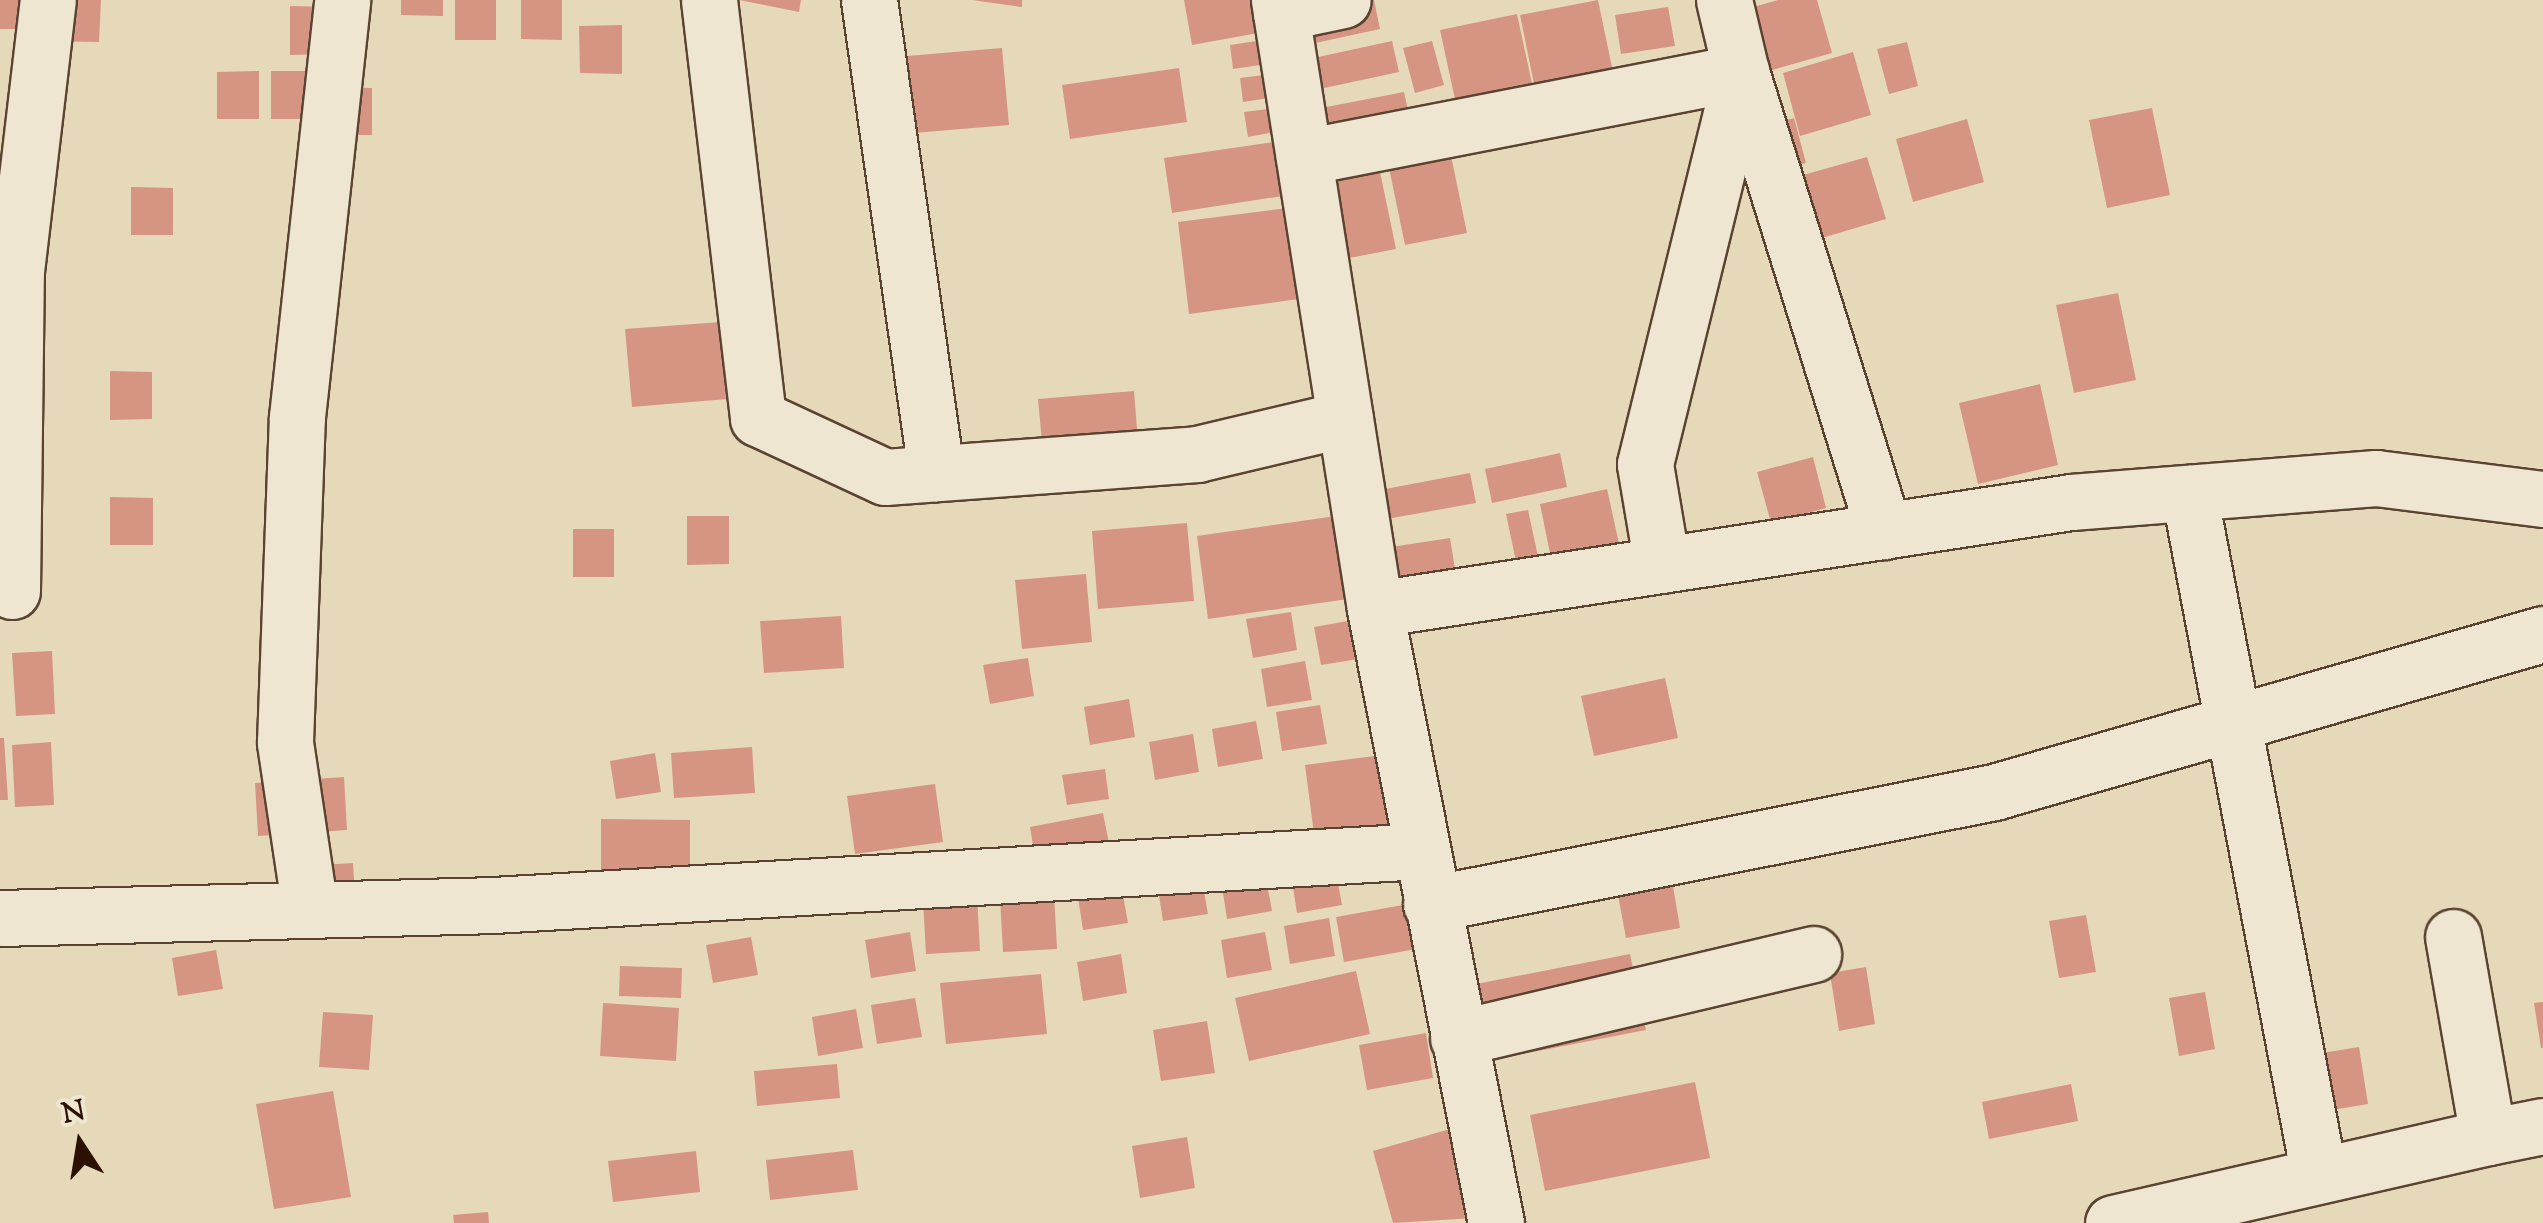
<!DOCTYPE html>
<style>
body{margin:0}
#map{position:relative;width:2543px;height:1223px;overflow:hidden;background:#e6d9ba;font-family:"Sorts Mill Goudy",serif}
div>[style]{position:absolute}
[style*='--x']{left:calc(var(--x)*1px);top:calc(var(--y)*1px);width:calc(var(--w)*1px);rotate:calc(var(--a)*1deg)}
.building>*{inset:0;background:#d69582}
.roads{filter:drop-shadow(2px 0 #5a4331) drop-shadow(-2px 0 #5a4331) drop-shadow(0 2px #5a4331) drop-shadow(0 -2px #5a4331)}
.minor>*{height:55px;margin:-27.5px;padding:0 27.5px;transform-origin:27.5px;border-radius:27.5px;background:#efe6d2}
span{translate:-50% -50%;white-space:nowrap;text-align:center;line-height:1.15;-webkit-text-stroke:8px #efe6d2;paint-order:stroke}
.north{position:absolute;left:30px;top:1093px;width:100px;height:100px;-webkit-text-stroke:8px #efe6d2;paint-order:stroke;rotate:348deg;font-size:28px;font-weight:700;line-height:40px;text-align:center;color:#2c1103}
.north::after{content:'';display:block;margin:auto;width:35px;height:45px;background:#2c1103;clip-path:polygon(50% 0,100% 100%,50% 72%,0 100%)}
</style>
<div id="map">
<div class="building">
<div style="clip-path:polygon(0 0,37px 0,38px 29px,0 29px)"></div>
<div style="clip-path:polygon(46px 0,101px 0,99px 42px,45px 41px)"></div>
<div style="clip-path:polygon(401px 0,443px 0,443px 16px,401px 15px)"></div>
<div style="clip-path:polygon(455px 0,496px 0,496px 40px,455px 40px)"></div>
<div style="clip-path:polygon(521px 0,562px 0,562px 40px,521px 39px)"></div>
<div style="clip-path:polygon(739px 0,801px 0,799px 12px)"></div>
<div style="clip-path:polygon(972px 0,1022px 0,1022px 7px)"></div>
<div style="clip-path:polygon(1184px 0,1252px 0,1258px 33px,1192px 45px)"></div>
<div style="clip-path:polygon(1374px 0,1380px 29px,1297px 47px,1290px 16px)"></div>
<div style="clip-path:polygon(1598px 0,1613px 72px,1535px 89px,1520px 15px)"></div>
<div style="clip-path:polygon(1778px 0,1817px 0,1832px 53px,1761px 73px,1743px 10px)"></div>
<div style="clip-path:polygon(290px 6px,333px 7px,333px 54px,290px 55px)"></div>
<div style="clip-path:polygon(1668px 7px,1675px 46px,1621px 54px,1615px 15px)"></div>
<div style="clip-path:polygon(1517px 14px,1533px 88px,1456px 104px,1440px 30px)"></div>
<div style="clip-path:polygon(622px 25px,622px 74px,580px 73px,579px 26px)"></div>
<div style="clip-path:polygon(1263px 40px,1267px 64px,1233px 69px,1230px 45px)"></div>
<div style="clip-path:polygon(1392px 41px,1399px 72px,1315px 90px,1309px 59px)"></div>
<div style="clip-path:polygon(1432px 41px,1444px 85px,1415px 93px,1403px 48px)"></div>
<div style="clip-path:polygon(1907px 42px,1918px 86px,1889px 94px,1877px 49px)"></div>
<div style="clip-path:polygon(1002px 48px,1009px 125px,914px 133px,907px 56px)"></div>
<div style="clip-path:polygon(1853px 52px,1871px 115px,1800px 136px,1783px 73px)"></div>
<div style="clip-path:polygon(1179px 68px,1187px 122px,1070px 139px,1062px 85px)"></div>
<div style="clip-path:polygon(259px 71px,259px 119px,217px 119px,217px 72px)"></div>
<div style="clip-path:polygon(271px 71px,313px 71px,313px 119px,271px 119px)"></div>
<div style="clip-path:polygon(1272px 74px,1276px 97px,1243px 102px,1240px 78px)"></div>
<div style="clip-path:polygon(330px 87px,372px 88px,372px 135px,331px 135px)"></div>
<div style="clip-path:polygon(1404px 92px,1411px 124px,1317px 142px,1311px 110px)"></div>
<div style="clip-path:polygon(1277px 108px,1280px 131px,1248px 137px,1244px 112px)"></div>
<div style="clip-path:polygon(2152px 108px,2170px 195px,2107px 208px,2089px 120px)"></div>
<div style="clip-path:polygon(1794px 118px,1806px 163px,1776px 170px,1765px 126px)"></div>
<div style="clip-path:polygon(1967px 119px,1984px 182px,1913px 202px,1896px 139px)"></div>
<div style="clip-path:polygon(1281px 141px,1289px 195px,1172px 213px,1164px 158px)"></div>
<div style="clip-path:polygon(1449px 146px,1467px 233px,1405px 245px,1387px 158px)"></div>
<div style="clip-path:polygon(1867px 157px,1886px 219px,1815px 240px,1796px 177px)"></div>
<div style="clip-path:polygon(1378px 162px,1396px 249px,1334px 261px,1316px 175px)"></div>
<div style="clip-path:polygon(131px 187px,173px 188px,173px 235px,131px 235px)"></div>
<div style="clip-path:polygon(1295px 207px,1306px 298px,1189px 314px,1178px 222px)"></div>
<div style="clip-path:polygon(2118px 293px,2136px 380px,2074px 393px,2056px 305px)"></div>
<div style="clip-path:polygon(721px 322px,727px 399px,632px 407px,625px 329px)"></div>
<div style="clip-path:polygon(110px 371px,152px 372px,152px 419px,110px 420px)"></div>
<div style="clip-path:polygon(2040px 384px,2058px 465px,1978px 484px,1959px 403px)"></div>
<div style="clip-path:polygon(1134px 391px,1140px 467px,1045px 475px,1038px 399px)"></div>
<div style="clip-path:polygon(1560px 453px,1567px 487px,1492px 503px,1485px 469px)"></div>
<div style="clip-path:polygon(1813px 457px,1826px 508px,1771px 523px,1757px 472px)"></div>
<div style="clip-path:polygon(1470px 473px,1476px 503px,1370px 522px,1364px 493px)"></div>
<div style="clip-path:polygon(1607px 489px,1620px 548px,1552px 563px,1540px 504px)"></div>
<div style="clip-path:polygon(110px 497px,153px 498px,153px 545px,110px 545px)"></div>
<div style="clip-path:polygon(1528px 510px,1540px 566px,1518px 571px,1506px 514px)"></div>
<div style="clip-path:polygon(1343px 515px,1355px 598px,1208px 619px,1197px 536px)"></div>
<div style="clip-path:polygon(687px 516px,729px 516px,729px 564px,687px 565px)"></div>
<div style="clip-path:polygon(1187px 523px,1194px 601px,1098px 609px,1092px 531px)"></div>
<div style="clip-path:polygon(573px 529px,614px 529px,614px 577px,573px 577px)"></div>
<div style="clip-path:polygon(1450px 538px,1457px 581px,1398px 589px,1391px 547px)"></div>
<div style="clip-path:polygon(1086px 574px,1092px 642px,1022px 649px,1015px 580px)"></div>
<div style="clip-path:polygon(1291px 612px,1297px 650px,1253px 658px,1246px 619px)"></div>
<div style="clip-path:polygon(841px 616px,844px 668px,764px 673px,760px 621px)"></div>
<div style="clip-path:polygon(1359px 619px,1365px 658px,1321px 665px,1314px 627px)"></div>
<div style="clip-path:polygon(52px 651px,55px 714px,16px 716px,12px 653px)"></div>
<div style="clip-path:polygon(1028px 658px,1034px 696px,990px 704px,983px 665px)"></div>
<div style="clip-path:polygon(1305px 661px,1312px 700px,1267px 707px,1261px 669px)"></div>
<div style="clip-path:polygon(1665px 678px,1678px 738px,1594px 756px,1581px 696px)"></div>
<div style="clip-path:polygon(1129px 699px,1135px 737px,1090px 745px,1084px 707px)"></div>
<div style="clip-path:polygon(1320px 705px,1327px 744px,1282px 751px,1276px 712px)"></div>
<div style="clip-path:polygon(1256px 721px,1263px 759px,1218px 767px,1212px 729px)"></div>
<div style="clip-path:polygon(1193px 734px,1199px 772px,1155px 780px,1149px 742px)"></div>
<div style="clip-path:polygon(0 738px,4px 738px,8px 800px,0 800px)"></div>
<div style="clip-path:polygon(51px 742px,54px 805px,15px 807px,12px 745px)"></div>
<div style="clip-path:polygon(752px 747px,755px 793px,674px 798px,671px 753px)"></div>
<div style="clip-path:polygon(655px 753px,661px 792px,616px 799px,610px 761px)"></div>
<div style="clip-path:polygon(1382px 755px,1391px 824px,1314px 834px,1305px 765px)"></div>
<div style="clip-path:polygon(1105px 769px,1109px 799px,1067px 805px,1062px 775px)"></div>
<div style="clip-path:polygon(344px 777px,347px 830px,258px 836px,255px 783px)"></div>
<div style="clip-path:polygon(935px 784px,943px 842px,855px 854px,847px 796px)"></div>
<div style="clip-path:polygon(1103px 813px,1109px 843px,1035px 857px,1030px 827px)"></div>
<div style="clip-path:polygon(601px 819px,690px 820px,690px 877px,601px 877px)"></div>
<div style="clip-path:polygon(353px 863px,355px 895px,287px 867px)"></div>
<div style="clip-path:polygon(1335px 867px,1342px 905px,1297px 913px,1291px 875px)"></div>
<div style="clip-path:polygon(1265px 873px,1272px 911px,1227px 919px,1221px 880px)"></div>
<div style="clip-path:polygon(1201px 875px,1208px 914px,1163px 921px,1157px 883px)"></div>
<div style="clip-path:polygon(1672px 880px,1680px 928px,1626px 938px,1617px 890px)"></div>
<div style="clip-path:polygon(1121px 884px,1128px 923px,1083px 930px,1077px 891px)"></div>
<div style="clip-path:polygon(1054px 893px,1057px 949px,1003px 952px,1000px 897px)"></div>
<div style="clip-path:polygon(977px 895px,980px 951px,926px 954px,923px 899px)"></div>
<div style="clip-path:polygon(1414px 903px,1422px 948px,1344px 962px,1336px 917px)"></div>
<div style="clip-path:polygon(2086px 915px,2096px 972px,2059px 978px,2049px 921px)"></div>
<div style="clip-path:polygon(1329px 918px,1335px 956px,1290px 964px,1284px 926px)"></div>
<div style="clip-path:polygon(910px 932px,916px 971px,871px 978px,865px 940px)"></div>
<div style="clip-path:polygon(1265px 932px,1272px 970px,1227px 978px,1221px 940px)"></div>
<div style="clip-path:polygon(751px 937px,758px 975px,713px 983px,706px 945px)"></div>
<div style="clip-path:polygon(216px 950px,223px 989px,178px 996px,172px 958px)"></div>
<div style="clip-path:polygon(1121px 954px,1127px 993px,1083px 1001px,1077px 962px)"></div>
<div style="clip-path:polygon(1630px 954px,1646px 1030px,1481px 1062px,1466px 986px)"></div>
<div style="clip-path:polygon(620px 966px,682px 968px,681px 998px,619px 996px)"></div>
<div style="clip-path:polygon(1866px 967px,1875px 1024px,1839px 1031px,1830px 973px)"></div>
<div style="clip-path:polygon(1356px 971px,1370px 1034px,1249px 1061px,1235px 998px)"></div>
<div style="clip-path:polygon(1041px 974px,1047px 1034px,946px 1044px,940px 983px)"></div>
<div style="clip-path:polygon(2205px 992px,2215px 1049px,2179px 1056px,2169px 998px)"></div>
<div style="clip-path:polygon(915px 998px,922px 1037px,877px 1044px,871px 1005px)"></div>
<div style="clip-path:polygon(2543px 1002px,2543px 1048px,2541px 1048px,2534px 1003px)"></div>
<div style="clip-path:polygon(603px 1003px,679px 1008px,676px 1061px,600px 1056px)"></div>
<div style="clip-path:polygon(856px 1009px,863px 1048px,818px 1056px,812px 1017px)"></div>
<div style="clip-path:polygon(323px 1012px,373px 1015px,369px 1070px,319px 1067px)"></div>
<div style="clip-path:polygon(1207px 1021px,1215px 1073px,1161px 1081px,1153px 1030px)"></div>
<div style="clip-path:polygon(1426px 1033px,1433px 1078px,1367px 1090px,1359px 1045px)"></div>
<div style="clip-path:polygon(2359px 1047px,2368px 1104px,2332px 1110px,2322px 1053px)"></div>
<div style="clip-path:polygon(837px 1064px,840px 1098px,757px 1106px,754px 1071px)"></div>
<div style="clip-path:polygon(1695px 1082px,1710px 1158px,1545px 1191px,1530px 1115px)"></div>
<div style="clip-path:polygon(2071px 1084px,2078px 1121px,1989px 1139px,1982px 1102px)"></div>
<div style="clip-path:polygon(333px 1091px,351px 1197px,274px 1209px,256px 1104px)"></div>
<div style="clip-path:polygon(1450px 1129px,1475px 1218px,1393px 1223px,1373px 1151px)"></div>
<div style="clip-path:polygon(1187px 1137px,1195px 1188px,1140px 1198px,1132px 1146px)"></div>
<div style="clip-path:polygon(853px 1150px,858px 1190px,770px 1200px,766px 1160px)"></div>
<div style="clip-path:polygon(696px 1151px,700px 1192px,613px 1202px,608px 1161px)"></div>
<div style="clip-path:polygon(488px 1212px,489px 1223px,454px 1223px,453px 1215px)"></div>
</div>
<div class="roads">
<div class="minor">
<div style="--x:709;--y:0;--w:421;--a:83.3"></div>
<div style="--x:758;--y:418;--w:140;--a:24.9"></div>
<div style="--x:885;--y:477;--w:313;--a:-4.2"></div>
<div style="--x:1197;--y:454;--w:152;--a:-13.3"></div>
<div style="--x:869;--y:0;--w:478;--a:81.9"></div>
<div style="--x:1279;--y:0;--w:617;--a:81.04"></div>
<div style="--x:1375;--y:609;--w:626;--a:78.85"></div>
<div style="--x:1281;--y:13;--w:63;--a:-11.8"></div>
<div style="--x:1304;--y:157;--w:445;--a:-11"></div>
<div style="--x:1741;--y:72;--w:481;--a:72.7"></div>
<div style="--x:2189;--y:493;--w:694;--a:79.21"></div>
<div style="--x:1662;--y:565;--w:102;--a:-99.6"></div>
<div style="--x:1645;--y:464;--w:404;--a:-76.2"></div>
<div style="--x:1741;--y:72;--w:74;--a:-103.3"></div>
<div style="--x:12;--y:591;--w:320;--a:-89.3"></div>
<div style="--x:16;--y:271;--w:273;--a:-83.3"></div>
<div style="--x:1375;--y:609;--w:704;--a:-8.74"></div>
<div style="--x:2071;--y:502;--w:306;--a:-4.5"></div>
<div style="--x:2376;--y:478;--w:168;--a:7.2"></div>
<div style="--x:1431;--y:904;--w:574;--a:-11.25"></div>
<div style="--x:1994;--y:792;--w:571;--a:-16.06"></div>
<div style="--x:310;--y:910;--w:170;--a:-98.5"></div>
<div style="--x:285;--y:742;--w:325;--a:-87.9"></div>
<div style="--x:297;--y:417;--w:419;--a:-83.8"></div>
<div style="--x:0;--y:918;--w:493;--a:-1.5"></div>
<div style="--x:493;--y:905;--w:929;--a:-3.33"></div>
<div style="--x:1458;--y:1038;--w:365;--a:-13.3"></div>
<div style="--x:2488;--y:1137;--w:56;--a:-11.3"></div>
<div style="--x:2113;--y:1223;--w:385;--a:-12.9"></div>
<div style="--x:2488;--y:1137;--w:203;--a:-99.9"></div>
</div>
</div>
<div class="north">N</div>
</div>
